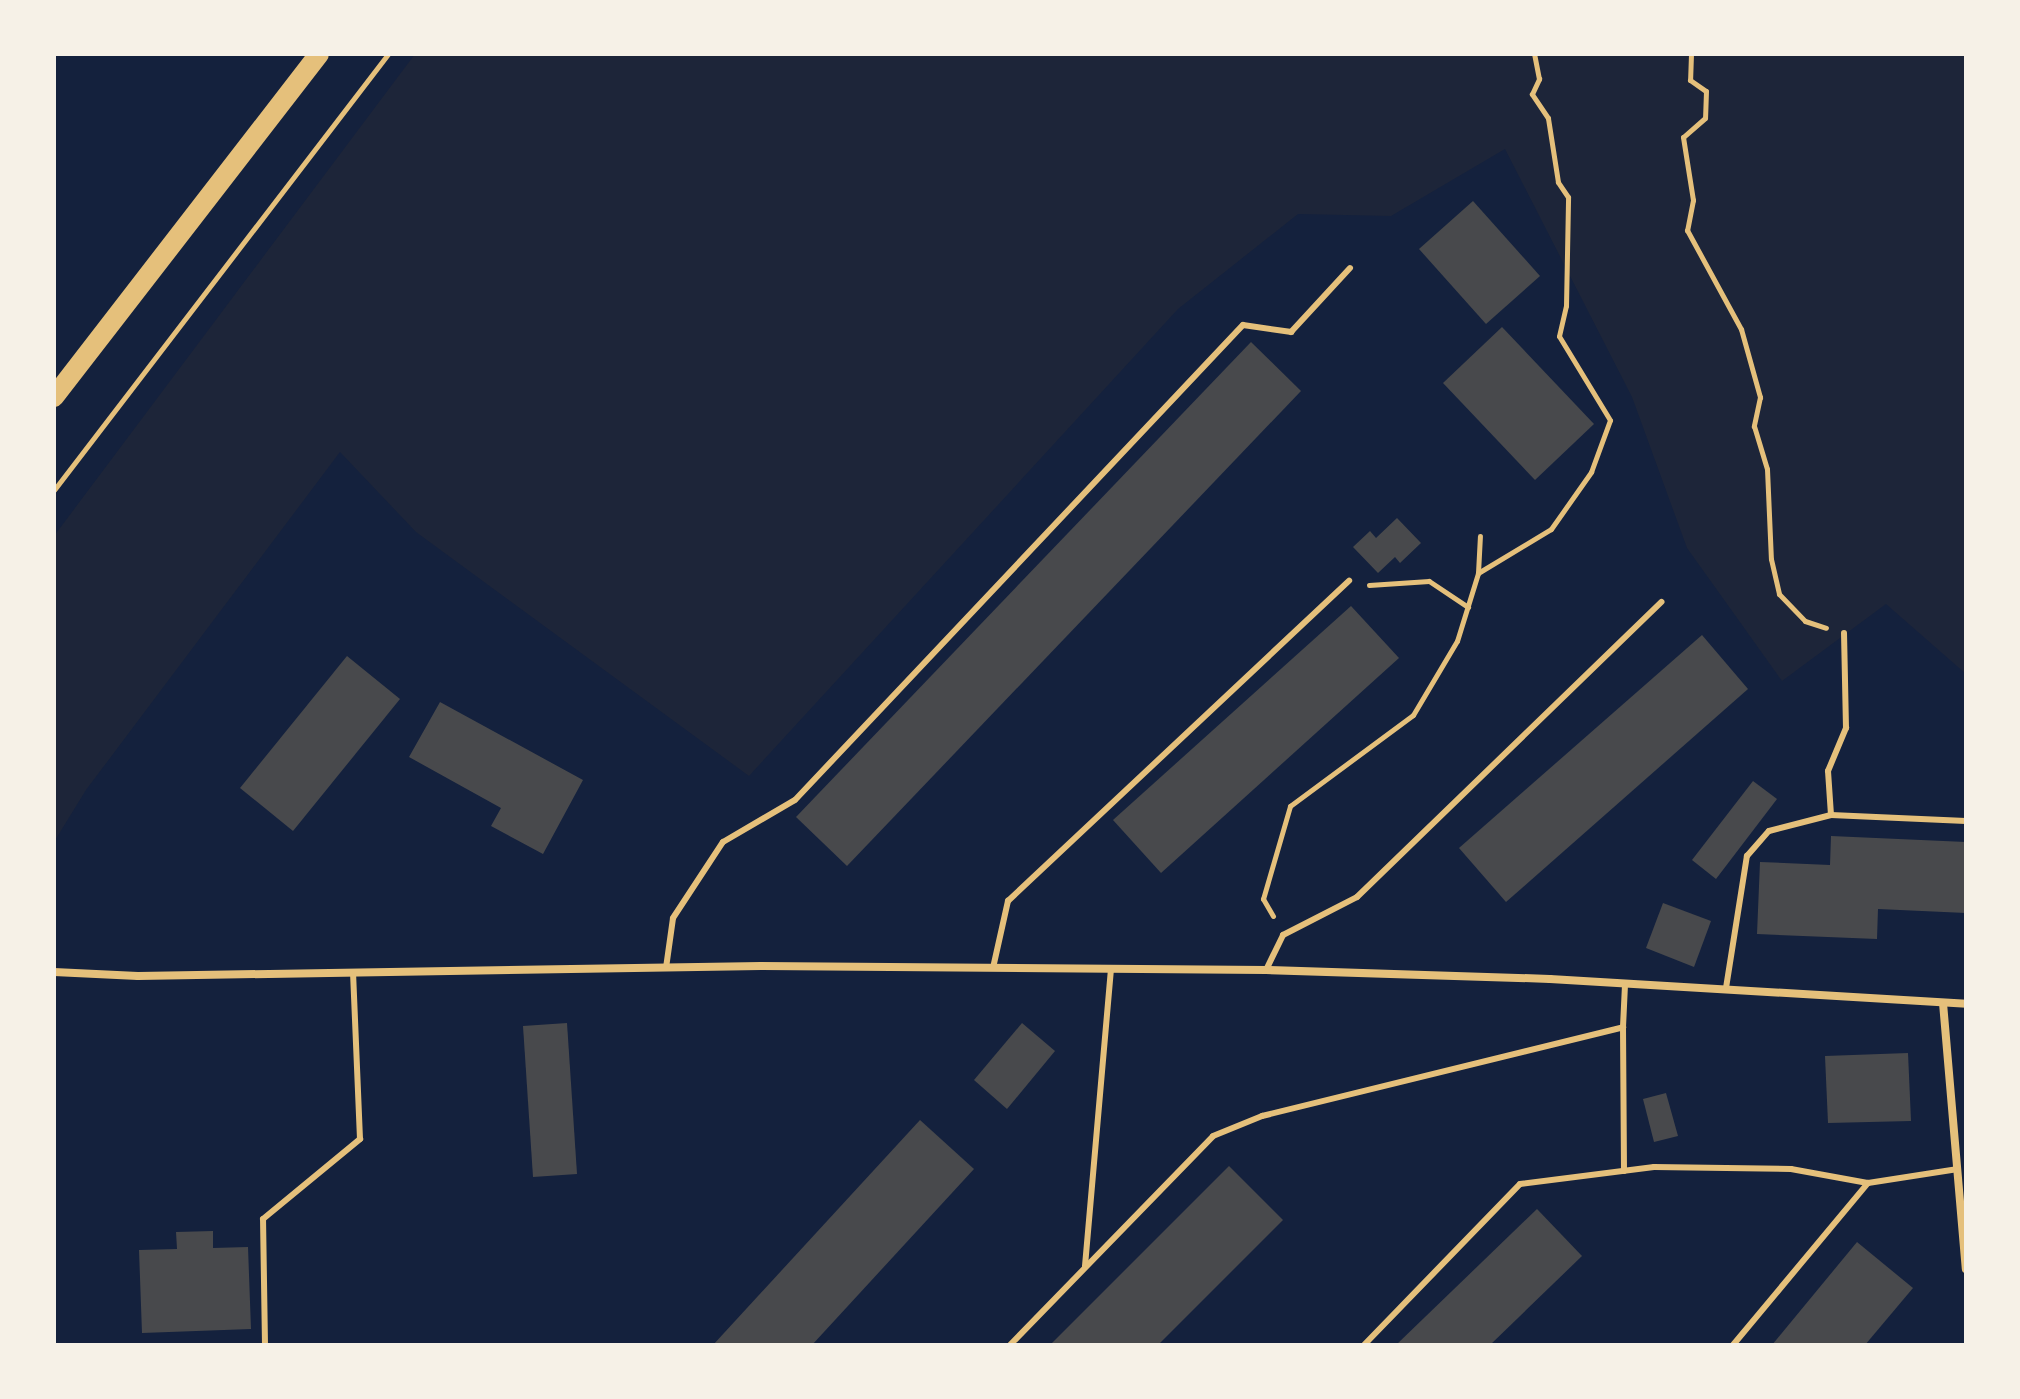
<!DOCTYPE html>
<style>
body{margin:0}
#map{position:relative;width:2020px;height:1399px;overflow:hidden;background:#14213d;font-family:Raleway,sans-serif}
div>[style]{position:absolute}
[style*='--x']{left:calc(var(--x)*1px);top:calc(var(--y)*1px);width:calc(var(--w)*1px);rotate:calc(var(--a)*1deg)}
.green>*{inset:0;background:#1d2539}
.building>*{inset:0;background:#48494c}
.path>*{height:5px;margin:-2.5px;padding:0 2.5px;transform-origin:2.5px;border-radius:2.5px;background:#e5c07b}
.service>*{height:6px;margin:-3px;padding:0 3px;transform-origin:3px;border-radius:3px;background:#e5c07b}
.minor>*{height:8px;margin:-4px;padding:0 4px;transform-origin:4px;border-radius:4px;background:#e5c07b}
.primary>*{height:20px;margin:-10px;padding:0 10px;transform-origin:10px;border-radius:10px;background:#e5c07b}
span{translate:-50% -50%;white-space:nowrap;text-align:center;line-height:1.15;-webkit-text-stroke:6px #f6f1e7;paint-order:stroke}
.frame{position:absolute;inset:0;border:56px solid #f6f1e7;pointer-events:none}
</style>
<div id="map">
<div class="green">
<div style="clip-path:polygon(415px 54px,1966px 54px,1966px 674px,1886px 604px,1782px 681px,1687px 548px,1632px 397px,1505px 149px,1391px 216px,1298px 214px,1178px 309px,749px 776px,416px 532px,340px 452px,86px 790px,54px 842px,54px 536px)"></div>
</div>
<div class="building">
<div style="clip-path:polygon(1473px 201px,1540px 276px,1486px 324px,1419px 249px)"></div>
<div style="clip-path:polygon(1502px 327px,1594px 424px,1535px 480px,1443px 383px)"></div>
<div style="clip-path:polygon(1251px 342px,1301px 391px,847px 866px,796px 817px)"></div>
<div style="clip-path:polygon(1397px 518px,1421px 543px,1400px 563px,1395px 557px,1378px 573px,1353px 547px,1370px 531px,1376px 538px)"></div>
<div style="clip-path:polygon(1351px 606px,1399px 658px,1161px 873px,1113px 820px)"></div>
<div style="clip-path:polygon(1702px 635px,1748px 689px,1506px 902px,1459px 848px)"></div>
<div style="clip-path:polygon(347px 656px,400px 699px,293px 831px,240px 788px)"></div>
<div style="clip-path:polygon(440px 702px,583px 780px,543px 854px,491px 826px,501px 808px,409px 757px)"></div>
<div style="clip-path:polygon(1753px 781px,1777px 799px,1716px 879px,1692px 860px)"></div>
<div style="clip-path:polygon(1831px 836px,1966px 842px,1966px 913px,1878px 909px,1877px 939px,1757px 934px,1760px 862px,1830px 865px)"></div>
<div style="clip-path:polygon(1663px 903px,1711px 921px,1694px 967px,1646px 948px)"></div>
<div style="clip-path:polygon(567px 1023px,577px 1174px,533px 1177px,523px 1026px)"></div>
<div style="clip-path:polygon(1022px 1023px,1055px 1051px,1007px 1109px,974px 1080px)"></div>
<div style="clip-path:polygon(1908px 1053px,1911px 1121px,1828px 1123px,1825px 1056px)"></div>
<div style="clip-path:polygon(1666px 1093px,1678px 1136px,1654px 1142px,1643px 1099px)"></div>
<div style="clip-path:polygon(920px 1120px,974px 1169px,812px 1345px,713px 1345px)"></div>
<div style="clip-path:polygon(1229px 1166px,1283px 1220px,1158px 1345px,1050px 1345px)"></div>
<div style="clip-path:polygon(1537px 1209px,1582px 1256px,1490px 1345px,1396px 1345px)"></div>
<div style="clip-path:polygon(213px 1231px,213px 1248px,248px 1247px,251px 1329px,142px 1333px,139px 1250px,177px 1249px,176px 1232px)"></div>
<div style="clip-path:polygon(1857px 1242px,1913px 1288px,1865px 1345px,1772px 1345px)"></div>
</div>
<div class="path">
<div style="--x:1691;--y:54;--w:26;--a:92"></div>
<div style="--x:1690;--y:80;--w:19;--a:35"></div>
<div style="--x:1706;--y:91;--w:27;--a:92"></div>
<div style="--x:1705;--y:118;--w:29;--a:139"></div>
<div style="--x:1683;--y:137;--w:64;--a:81"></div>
<div style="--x:1693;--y:200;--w:31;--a:101"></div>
<div style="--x:1687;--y:230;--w:113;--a:61.4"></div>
<div style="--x:1741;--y:329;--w:71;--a:74.4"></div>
<div style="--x:1760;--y:397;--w:30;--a:102"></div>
<div style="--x:1754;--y:426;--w:45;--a:73.2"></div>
<div style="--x:1767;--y:469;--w:90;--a:87.5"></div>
<div style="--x:1771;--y:559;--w:36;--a:77"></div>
<div style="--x:1779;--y:594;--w:37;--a:46"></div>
<div style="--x:1805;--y:621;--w:22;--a:18"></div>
<div style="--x:54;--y:490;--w:549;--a:-52.55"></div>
<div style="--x:1478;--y:573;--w:85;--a:-31.1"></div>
<div style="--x:1551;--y:529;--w:70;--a:-54.9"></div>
<div style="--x:1591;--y:472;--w:55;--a:-69.9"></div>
<div style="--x:1610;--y:420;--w:98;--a:-121.3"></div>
<div style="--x:1559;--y:336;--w:31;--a:-77"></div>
<div style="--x:1566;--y:306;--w:109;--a:-88.9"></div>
<div style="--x:1568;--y:197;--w:18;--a:-124"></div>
<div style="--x:1558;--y:182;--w:65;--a:-98.9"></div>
<div style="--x:1548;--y:118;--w:29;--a:-124"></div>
<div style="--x:1532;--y:94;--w:17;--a:-65"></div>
<div style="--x:1539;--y:79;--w:25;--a:-101"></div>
<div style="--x:1369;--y:585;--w:60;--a:-3.8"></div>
<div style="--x:1429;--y:581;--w:47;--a:33.7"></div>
<div style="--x:1273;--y:916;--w:20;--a:-120"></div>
<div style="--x:1263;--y:899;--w:97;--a:-73.8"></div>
<div style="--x:1290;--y:806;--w:153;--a:-36.5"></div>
<div style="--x:1413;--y:715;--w:86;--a:-59.3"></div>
<div style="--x:1457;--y:641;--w:71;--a:-72.8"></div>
<div style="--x:1478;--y:573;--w:37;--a:-87"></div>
</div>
<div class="service">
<div style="--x:1831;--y:815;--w:44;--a:-93.9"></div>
<div style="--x:1828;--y:771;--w:47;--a:-67.3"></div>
<div style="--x:1846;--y:728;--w:95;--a:-91.2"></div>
<div style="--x:666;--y:968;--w:50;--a:-82"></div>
<div style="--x:673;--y:918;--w:91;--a:-56.7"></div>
<div style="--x:723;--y:842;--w:83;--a:-30.3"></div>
<div style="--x:795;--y:800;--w:653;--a:-46.68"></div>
<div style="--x:1243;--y:325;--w:49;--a:8.3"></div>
<div style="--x:1291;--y:332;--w:87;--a:-47.3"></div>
<div style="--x:993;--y:968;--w:69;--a:-77.4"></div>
<div style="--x:1008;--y:901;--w:468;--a:-43.2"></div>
<div style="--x:1266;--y:970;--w:39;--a:-64"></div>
<div style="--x:1283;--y:935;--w:83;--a:-27.2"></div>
<div style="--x:1357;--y:897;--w:424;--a:-44.1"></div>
<div style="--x:1726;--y:988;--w:134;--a:-81"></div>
<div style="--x:1747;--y:856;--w:33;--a:-49"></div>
<div style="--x:1769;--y:831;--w:64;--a:-14.5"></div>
<div style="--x:1831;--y:815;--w:135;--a:2.5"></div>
<div style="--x:1623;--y:1027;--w:144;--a:89.6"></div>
<div style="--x:1085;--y:1266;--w:296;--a:-85"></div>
<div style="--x:265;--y:1345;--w:126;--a:-90.9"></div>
<div style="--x:263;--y:1219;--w:126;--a:-39.5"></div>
<div style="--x:360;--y:1139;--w:165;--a:-92.4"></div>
<div style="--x:1010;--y:1345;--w:291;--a:-45.8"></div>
<div style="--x:1213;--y:1136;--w:53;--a:-22.2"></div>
<div style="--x:1262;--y:1116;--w:372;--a:-13.8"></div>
<div style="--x:1623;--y:1027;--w:43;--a:-87.3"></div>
<div style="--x:1364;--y:1345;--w:224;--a:-45.9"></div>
<div style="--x:1520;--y:1184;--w:135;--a:-7.2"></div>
<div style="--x:1654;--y:1167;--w:137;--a:0.8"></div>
<div style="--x:1791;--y:1169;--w:78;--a:10.3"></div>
<div style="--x:1868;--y:1183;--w:91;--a:-8.8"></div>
<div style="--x:1733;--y:1345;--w:211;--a:-50.2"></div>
</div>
<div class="minor">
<div style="--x:54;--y:972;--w:84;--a:2.7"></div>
<div style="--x:138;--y:976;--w:623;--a:-0.92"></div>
<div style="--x:761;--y:966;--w:505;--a:0.45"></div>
<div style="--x:1266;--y:970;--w:284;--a:1.8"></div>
<div style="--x:1550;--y:979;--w:417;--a:3.4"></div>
<div style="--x:1943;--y:1003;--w:267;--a:85.1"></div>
</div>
<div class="primary">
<div style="--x:54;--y:397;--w:433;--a:-52.3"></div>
</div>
<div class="frame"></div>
</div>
